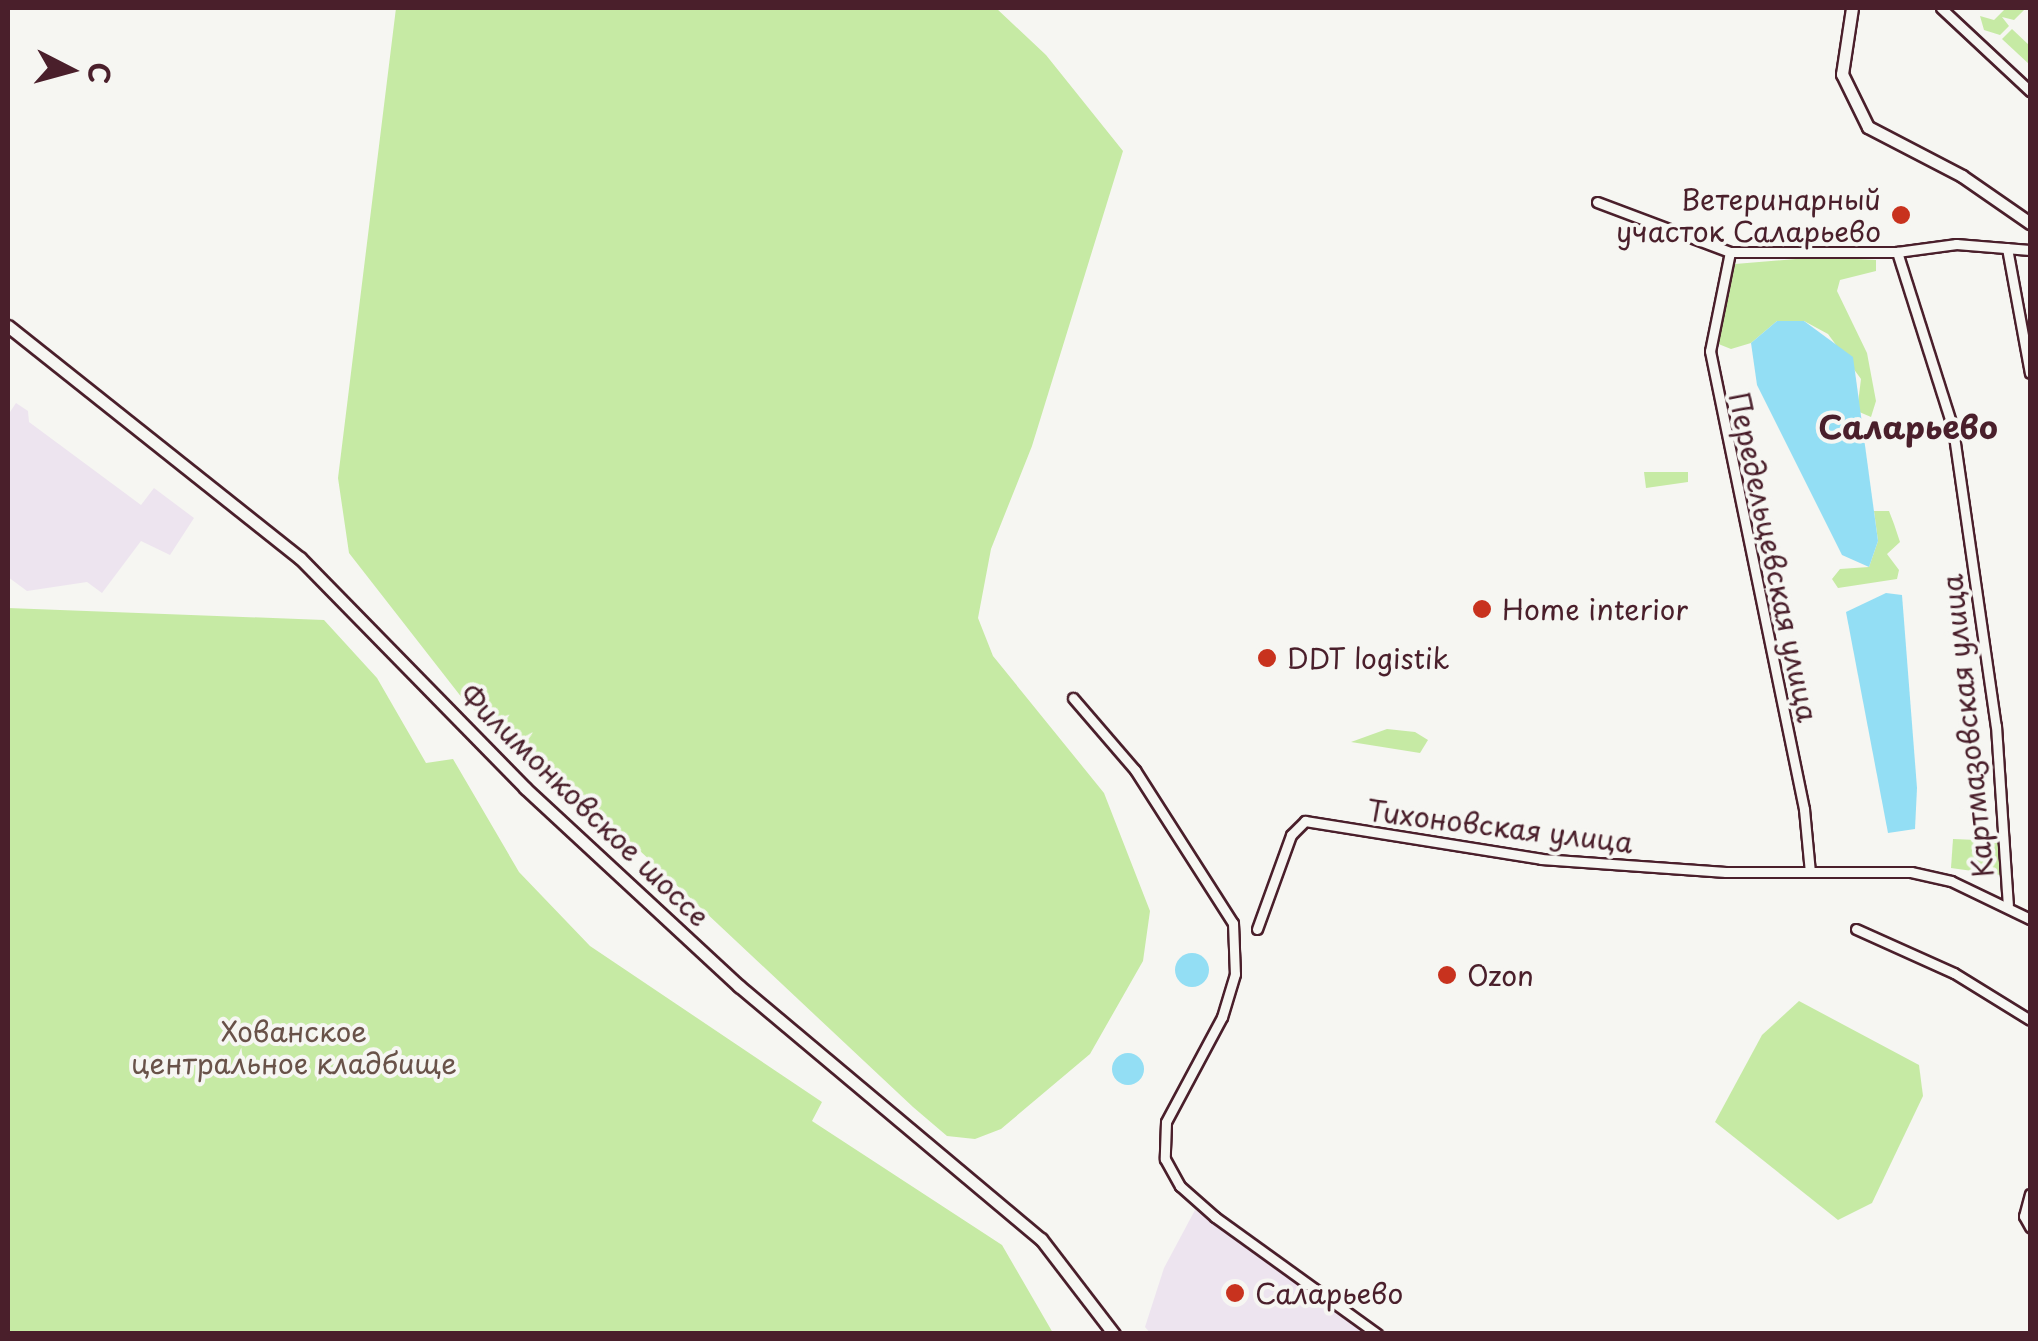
<!DOCTYPE html>
<meta charset="utf-8">
<style>
body{margin:0}
#map{position:relative;width:2038px;height:1341px;overflow:hidden;background:#f6f6f2;font-family:"Playpen Sans",sans-serif}
div>[style]{position:absolute}
[style*='--x']{left:calc(var(--x)*1px);top:calc(var(--y)*1px);width:calc(var(--w)*1px);rotate:calc(var(--a)*1deg)}
.built>*{inset:0;background:#ede4ef}
.green>*{inset:0;background:#c6eaa4}
.water>*{inset:0;background:#93def4}
.round{border-radius:50%}
.roads{filter:drop-shadow(2px 0 #4a1f2b) drop-shadow(-2px 0 #4a1f2b) drop-shadow(0 2px #4a1f2b) drop-shadow(0 -2px #4a1f2b)}
.street>*{height:9px;margin:-4.5px;padding:0 4.5px;transform-origin:4.5px;border-radius:4.5px;background:#f6f6f2}
.secondary>*{height:11px;margin:-5.5px;padding:0 5.5px;transform-origin:5.5px;border-radius:5.5px;background:#f6f6f2}
.dots>*{width:28px;height:28px;translate:-50% -50%;box-sizing:border-box;border:5px solid #f6f6f2;border-radius:50%}
span{translate:-50% -50%;white-space:nowrap;text-align:center;line-height:1.15;-webkit-text-stroke:8px #f6f6f2;paint-order:stroke}
.poi-label{font-size:28px;color:#4a1f2b}
.right{translate:-100% -50%;text-align:right}
.left{translate:0 -50%;text-align:left}
.street-label{font-size:28px;color:#4a1f2b}
.park-label{font-size:28px;color:#695249}
.quarter-label{font-size:32px;color:#4a1f2b;font-weight:700}
.frame{position:absolute;inset:0;border:10px solid #4a1f2b;pointer-events:none}
.north{position:absolute;left:20px;top:20px;width:100px;height:100px;-webkit-text-stroke:8px #f6f6f2;paint-order:stroke;rotate:96deg;font-size:28px;font-weight:700;line-height:40px;text-align:center;color:#4a1f2b}
.north::after{content:'';display:block;margin:auto;width:35px;height:45px;background:#4a1f2b;clip-path:polygon(50% 0,100% 100%,50% 72%,0 100%)}
</style>
<div id="map">
<div class="built">
<div style="clip-path:polygon(16px 403px,28px 411px,29px 422px,141px 505px,154px 488px,194px 518px,170px 555px,141px 541px,102px 593px,87px 582px,27px 591px,8px 577px,8px 415px)"></div>
<div style="clip-path:polygon(1195px 1210px,1350px 1317px,1368px 1333px,1151px 1334px,1145px 1327px,1164px 1268px)"></div>
</div>
<div class="green">
<div style="clip-path:polygon(396px 8px,996px 8px,1046px 55px,1123px 151px,1032px 446px,991px 549px,978px 618px,993px 656px,1104px 793px,1150px 911px,1143px 961px,1090px 1054px,1001px 1129px,975px 1139px,947px 1136px,913px 1107px,622px 834px,466px 703px,349px 553px,338px 478px)"></div>
<div style="clip-path:polygon(2006px 8px,2026px 8px,2014px 20px,2002px 17px,2009px 26px,2000px 35px,1984px 30px,1980px 16px,1994px 20px)"></div>
<div style="clip-path:polygon(2012px 29px,2030px 46px,2030px 65px,2002px 39px)"></div>
<div style="clip-path:polygon(1820px 257px,1876px 260px,1876px 271px,1840px 280px,1837px 291px,1867px 353px,1876px 401px,1871px 417px,1857px 411px,1861px 379px,1828px 334px,1804px 321px,1777px 321px,1751px 343px,1731px 349px,1716px 343px,1735px 264px)"></div>
<div style="clip-path:polygon(1644px 472px,1688px 472px,1688px 482px,1646px 488px)"></div>
<div style="clip-path:polygon(1874px 511px,1889px 511px,1894px 524px,1900px 542px,1887px 554px,1899px 570px,1897px 579px,1838px 588px,1832px 579px,1840px 569px,1869px 567px,1878px 541px)"></div>
<div style="clip-path:polygon(8px 608px,324px 620px,377px 678px,426px 763px,453px 759px,519px 872px,590px 946px,822px 1102px,812px 1121px,1002px 1245px,1053px 1333px,8px 1333px)"></div>
<div style="clip-path:polygon(1387px 729px,1415px 732px,1428px 740px,1420px 753px,1351px 742px)"></div>
<div style="clip-path:polygon(1953px 839px,2001px 841px,2001px 875px,1951px 868px)"></div>
<div style="clip-path:polygon(1799px 1001px,1919px 1065px,1923px 1096px,1872px 1203px,1838px 1220px,1715px 1122px,1762px 1035px)"></div>
</div>
<div class="water">
<div style="clip-path:polygon(1777px 321px,1804px 321px,1853px 357px,1878px 541px,1869px 567px,1842px 555px,1757px 385px,1751px 343px)"></div>
<div style="clip-path:polygon(1886px 593px,1902px 595px,1917px 788px,1915px 829px,1888px 833px,1846px 612px)"></div>
<div class="round" style="left:1175px;top:953px;width:34px;height:34px"></div>
<div class="round" style="left:1112px;top:1053px;width:32px;height:32px"></div>
</div>
<div class="roads">
<div class="street">
<div style="--x:1941;--y:8;--w:122;--a:43"></div>
<div style="--x:1597;--y:202;--w:142;--a:20.6"></div>
<div style="--x:1730;--y:252;--w:167;--a:0"></div>
<div style="--x:1897;--y:252;--w:60;--a:-7.7"></div>
<div style="--x:1956;--y:244;--w:74;--a:4.6"></div>
<div style="--x:2007;--y:248;--w:127;--a:79.6"></div>
<div style="--x:1730;--y:252;--w:101;--a:101.4"></div>
<div style="--x:1710;--y:351;--w:468;--a:78.4"></div>
<div style="--x:1804;--y:809;--w:63;--a:84.6"></div>
<div style="--x:1897;--y:252;--w:186;--a:72.4"></div>
<div style="--x:1953;--y:429;--w:300;--a:81.8"></div>
<div style="--x:1996;--y:726;--w:179;--a:86.2"></div>
<div style="--x:1073;--y:698;--w:95;--a:49.3"></div>
<div style="--x:1135;--y:770;--w:182;--a:57.4"></div>
<div style="--x:1233;--y:923;--w:51;--a:87.8"></div>
<div style="--x:1235;--y:974;--w:45;--a:106.8"></div>
<div style="--x:1222;--y:1017;--w:119;--a:118.1"></div>
<div style="--x:1166;--y:1122;--w:37;--a:92"></div>
<div style="--x:1165;--y:1159;--w:31;--a:61"></div>
<div style="--x:1180;--y:1186;--w:47;--a:41.5"></div>
<div style="--x:1215;--y:1217;--w:200;--a:35.8"></div>
<div style="--x:1257;--y:929;--w:100;--a:-70.1"></div>
<div style="--x:1291;--y:835;--w:20;--a:-45"></div>
<div style="--x:1305;--y:821;--w:239;--a:9.1"></div>
<div style="--x:1541;--y:859;--w:185;--a:4"></div>
<div style="--x:1726;--y:872;--w:185;--a:0"></div>
<div style="--x:1911;--y:872;--w:41;--a:12.7"></div>
<div style="--x:1951;--y:881;--w:88;--a:25.7"></div>
<div style="--x:1856;--y:929;--w:107;--a:24.2"></div>
<div style="--x:1954;--y:973;--w:89;--a:31.7"></div>
<div style="--x:2030;--y:1194;--w:23;--a:105"></div>
<div style="--x:2024;--y:1216;--w:13;--a:61"></div>
</div>
<div class="secondary">
<div style="--x:1852;--y:8;--w:67;--a:98.6"></div>
<div style="--x:1842;--y:74;--w:59;--a:63.9"></div>
<div style="--x:1868;--y:127;--w:106;--a:27.5"></div>
<div style="--x:1962;--y:176;--w:83;--a:34.7"></div>
<div style="--x:8;--y:326;--w:373;--a:38.5"></div>
<div style="--x:300;--y:558;--w:322;--a:45.6"></div>
<div style="--x:525;--y:788;--w:292;--a:42.8"></div>
<div style="--x:739;--y:986;--w:394;--a:40"></div>
<div style="--x:1041;--y:1239;--w:120;--a:52.5"></div>
</div>
</div>
<div class="dots">
<div style="left:1901px;top:215px;background:#c8321e"></div>
<div style="left:1482px;top:609px;background:#c8321e"></div>
<div style="left:1267px;top:658px;background:#c8321e"></div>
<div style="left:1447px;top:975px;background:#c8321e"></div>
<div style="left:1235px;top:1293px;background:#c8321e"></div>
</div>
<div class="poi-label">
<span class="right" style="left:1881px;top:215px">Ветеринарный<br>участок Саларьево</span>
<span class="left" style="left:1502px;top:609px">Home interior</span>
<span class="left" style="left:1287px;top:658px">DDT logistik</span>
<span class="left" style="left:1467px;top:975px">Ozon</span>
<span class="left" style="left:1255px;top:1293px">Саларьево</span>
</div>
<div class="street-label">
<span style="left:1774px;top:557px;rotate:78deg">Передельцевская улица</span>
<span style="left:1967px;top:726px;rotate:-96deg">Картмазовская улица</span>
<span style="left:585px;top:805px;rotate:44deg">Филимонковское шоссе</span>
<span style="left:1500px;top:826px;rotate:7deg">Тихоновская улица</span>
</div>
<div class="park-label">
<span style="left:294px;top:1047px">Хованское<br>центральное кладбище</span>
</div>
<div class="quarter-label">
<span style="left:1908px;top:426px">Саларьево</span>
</div>
<div class="frame"></div>
<div class="north">С</div>
</div>
